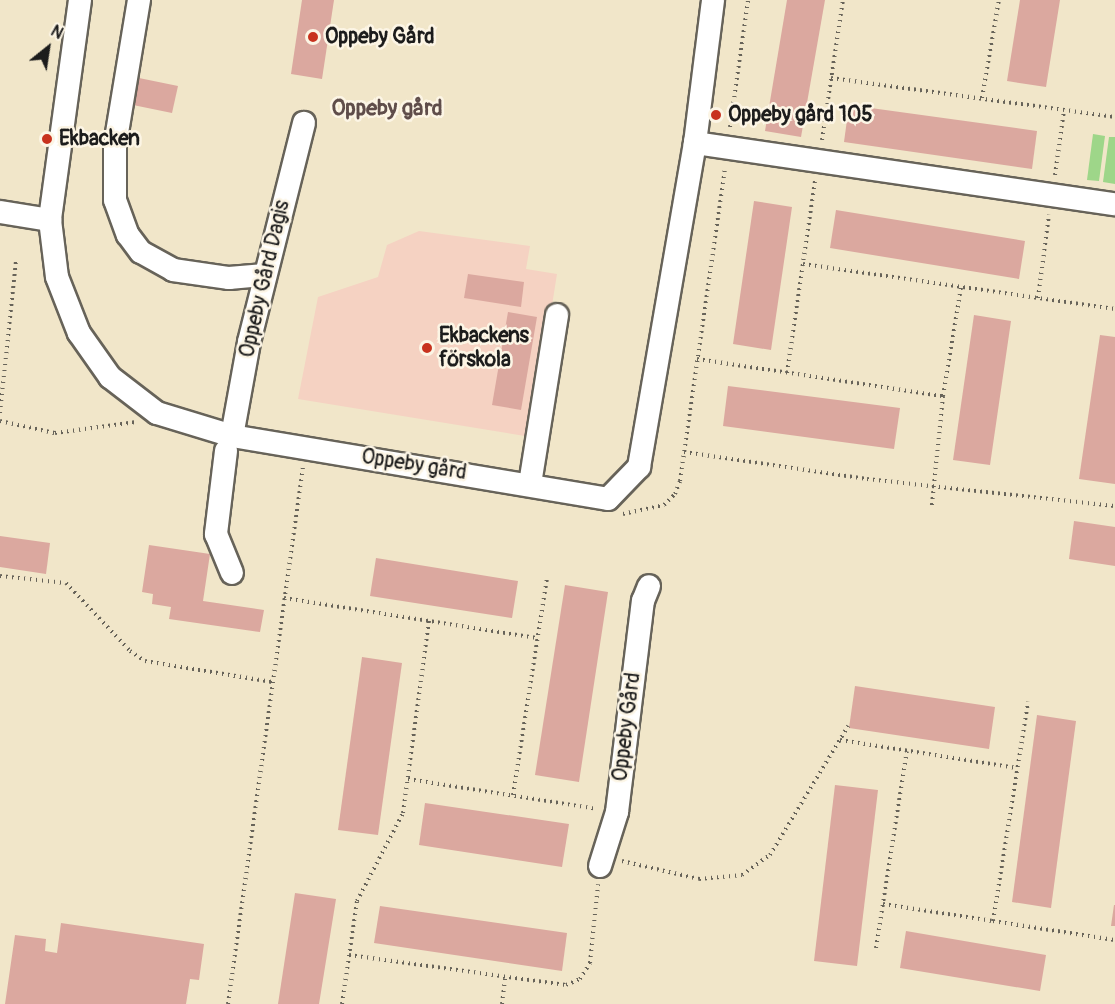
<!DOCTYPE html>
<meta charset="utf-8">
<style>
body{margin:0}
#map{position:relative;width:1115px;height:1004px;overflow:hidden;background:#f1e6c9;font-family:Pangolin,sans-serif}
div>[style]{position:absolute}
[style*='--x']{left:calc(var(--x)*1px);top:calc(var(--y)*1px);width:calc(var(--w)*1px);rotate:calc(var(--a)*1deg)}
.built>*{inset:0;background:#f5d2c2}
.green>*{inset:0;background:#9ed689}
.building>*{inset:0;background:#dba89f}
.path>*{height:4px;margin-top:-2px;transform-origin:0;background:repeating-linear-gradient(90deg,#676359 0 1.5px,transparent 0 6px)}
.roads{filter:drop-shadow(2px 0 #676359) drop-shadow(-2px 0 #676359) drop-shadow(0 2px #676359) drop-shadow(0 -2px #676359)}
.minor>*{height:22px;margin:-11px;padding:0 11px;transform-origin:11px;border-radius:11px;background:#fff}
.dots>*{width:16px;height:16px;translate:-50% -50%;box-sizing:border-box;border:3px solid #fcf5e5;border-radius:50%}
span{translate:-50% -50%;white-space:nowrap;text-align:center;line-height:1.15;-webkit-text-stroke:5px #fcf5e5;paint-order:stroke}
.poi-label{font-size:21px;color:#1c1c1c;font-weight:700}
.left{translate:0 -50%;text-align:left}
.street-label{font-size:21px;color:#1c1c1c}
.neighbourhood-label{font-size:22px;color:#5f4d4a;font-weight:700}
.north{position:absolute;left:18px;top:18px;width:60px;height:60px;-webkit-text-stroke:4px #fcf5e5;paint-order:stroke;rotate:30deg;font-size:16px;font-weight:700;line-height:24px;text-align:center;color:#1c1c1c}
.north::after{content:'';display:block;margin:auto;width:21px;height:27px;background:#1c1c1c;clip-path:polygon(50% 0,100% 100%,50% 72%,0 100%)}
</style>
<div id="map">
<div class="built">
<div style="clip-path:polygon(419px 231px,530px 246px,526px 269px,557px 274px,531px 437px,298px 399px,318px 297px,378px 277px,387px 245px)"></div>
</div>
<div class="green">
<div style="clip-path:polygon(1093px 134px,1105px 136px,1099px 181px,1087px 180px)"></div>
<div style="clip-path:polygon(1109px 137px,1115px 137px,1115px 184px,1103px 182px)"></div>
</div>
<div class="building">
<div style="clip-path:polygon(302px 0,334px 0,322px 79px,291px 74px)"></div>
<div style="clip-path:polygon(787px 0,825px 0,801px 137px,765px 131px)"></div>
<div style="clip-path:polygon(1020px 0,1060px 0,1046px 87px,1007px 81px)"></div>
<div style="clip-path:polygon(139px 78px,178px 86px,172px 113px,133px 105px)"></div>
<div style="clip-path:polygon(849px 105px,1037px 131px,1032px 169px,844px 142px)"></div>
<div style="clip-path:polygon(754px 201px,792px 207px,771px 350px,733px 344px)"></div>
<div style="clip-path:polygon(836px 210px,1025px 241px,1019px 279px,830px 248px)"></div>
<div style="clip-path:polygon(468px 274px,524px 282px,521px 307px,464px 298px)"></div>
<div style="clip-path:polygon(508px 312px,537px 317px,521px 410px,492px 405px)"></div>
<div style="clip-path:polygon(974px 315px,1011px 321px,990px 465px,953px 460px)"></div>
<div style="clip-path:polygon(1100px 335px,1115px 337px,1115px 484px,1079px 479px)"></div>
<div style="clip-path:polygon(728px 386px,900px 408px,894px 449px,723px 426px)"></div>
<div style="clip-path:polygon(1074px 521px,1115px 527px,1115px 566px,1069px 559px)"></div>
<div style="clip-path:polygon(0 536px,50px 543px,46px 574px,0 567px)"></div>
<div style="clip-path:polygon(149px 545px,210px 554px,203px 601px,264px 610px,260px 632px,169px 619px,171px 607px,152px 604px,153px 594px,142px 592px)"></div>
<div style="clip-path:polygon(376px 558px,518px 581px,512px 618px,370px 596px)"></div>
<div style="clip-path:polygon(565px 585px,608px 592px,579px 782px,535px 775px)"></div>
<div style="clip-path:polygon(362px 657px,402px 663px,378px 835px,338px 830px)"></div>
<div style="clip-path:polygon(855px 686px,995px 707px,989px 749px,849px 728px)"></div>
<div style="clip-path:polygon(1037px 715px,1076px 721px,1051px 908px,1012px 902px)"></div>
<div style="clip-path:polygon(835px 785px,878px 790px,857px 966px,814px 961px)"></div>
<div style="clip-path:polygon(425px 803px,569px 824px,562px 867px,419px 845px)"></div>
<div style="clip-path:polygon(295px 893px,336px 899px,319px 1004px,278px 1004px)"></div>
<div style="clip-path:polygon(1114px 905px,1115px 905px,1115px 926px,1111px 926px)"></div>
<div style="clip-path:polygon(380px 906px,567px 933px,562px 971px,374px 943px)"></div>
<div style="clip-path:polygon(61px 923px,204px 944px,199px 980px,190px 979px,186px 1004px,5px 1004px,15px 935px,46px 939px,45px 951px,57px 953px)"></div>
<div style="clip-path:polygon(906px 931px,1046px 955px,1040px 991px,900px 968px)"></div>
</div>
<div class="path">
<div style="--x:831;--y:78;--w:287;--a:7.8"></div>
<div style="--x:982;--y:98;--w:99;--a:-80.2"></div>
<div style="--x:730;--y:127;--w:128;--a:-81.9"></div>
<div style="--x:822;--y:140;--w:142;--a:-81.5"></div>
<div style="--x:1055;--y:175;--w:66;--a:-82.1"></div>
<div style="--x:803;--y:264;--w:315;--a:8.2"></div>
<div style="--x:1038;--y:298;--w:84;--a:-82.5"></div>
<div style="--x:697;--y:359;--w:249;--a:8.6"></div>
<div style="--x:943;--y:396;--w:110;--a:95.8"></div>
<div style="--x:787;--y:373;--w:195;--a:-81.7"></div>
<div style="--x:943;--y:396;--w:110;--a:-80.6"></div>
<div style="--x:0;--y:413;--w:154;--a:-84"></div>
<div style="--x:0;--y:421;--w:56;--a:12.3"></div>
<div style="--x:55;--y:433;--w:82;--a:-7.7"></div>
<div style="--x:684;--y:452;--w:185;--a:8.4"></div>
<div style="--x:867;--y:479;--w:249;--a:6.2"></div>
<div style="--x:623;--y:514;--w:42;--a:-12.4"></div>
<div style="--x:664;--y:505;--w:16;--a:-45"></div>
<div style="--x:675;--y:494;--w:14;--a:-69"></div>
<div style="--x:680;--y:481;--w:317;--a:-81.8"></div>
<div style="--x:0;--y:576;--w:66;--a:6.1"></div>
<div style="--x:66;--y:583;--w:93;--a:46.7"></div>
<div style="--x:130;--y:651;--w:18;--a:34"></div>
<div style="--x:145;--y:661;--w:129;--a:9.4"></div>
<div style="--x:284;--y:598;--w:256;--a:9"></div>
<div style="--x:840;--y:740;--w:179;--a:9"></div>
<div style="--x:408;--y:779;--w:191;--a:9"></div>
<div style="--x:513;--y:795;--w:221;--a:-81.1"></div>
<div style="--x:622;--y:861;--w:79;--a:13.2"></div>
<div style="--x:699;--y:879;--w:43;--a:-5.3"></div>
<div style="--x:742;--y:875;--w:34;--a:-36"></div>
<div style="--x:770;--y:855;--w:151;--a:-58.8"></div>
<div style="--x:883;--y:904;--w:111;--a:8.8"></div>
<div style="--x:993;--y:921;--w:222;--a:-80.9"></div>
<div style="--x:993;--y:921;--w:123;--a:8.9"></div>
<div style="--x:876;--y:948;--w:199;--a:-81.1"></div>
<div style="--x:349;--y:955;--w:219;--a:7.9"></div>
<div style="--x:566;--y:985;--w:15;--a:-23"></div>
<div style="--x:580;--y:979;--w:19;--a:-58"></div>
<div style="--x:590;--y:963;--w:79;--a:-84.2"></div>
<div style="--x:228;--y:1004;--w:542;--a:-82.05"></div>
<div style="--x:342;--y:1004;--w:104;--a:-81.7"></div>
<div style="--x:357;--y:901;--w:99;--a:-62.4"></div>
<div style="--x:403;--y:813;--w:194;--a:-82.3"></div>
<div style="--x:502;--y:1004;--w:26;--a:-83"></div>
</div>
<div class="roads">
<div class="minor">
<div style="--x:80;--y:0;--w:222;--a:97.8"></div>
<div style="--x:50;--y:220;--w:57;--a:83"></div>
<div style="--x:57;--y:277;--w:60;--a:68.6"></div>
<div style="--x:79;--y:333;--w:54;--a:54.8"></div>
<div style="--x:110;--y:377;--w:59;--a:37.5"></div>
<div style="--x:157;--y:413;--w:78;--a:17"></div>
<div style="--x:232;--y:436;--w:381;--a:9.5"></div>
<div style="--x:608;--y:499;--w:45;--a:-45.9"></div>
<div style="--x:639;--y:467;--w:329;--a:-80.2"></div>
<div style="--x:695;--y:143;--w:144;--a:-82.8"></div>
<div style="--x:139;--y:0;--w:147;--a:99.4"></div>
<div style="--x:115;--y:145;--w:55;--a:90"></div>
<div style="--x:115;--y:200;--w:37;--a:70"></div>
<div style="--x:128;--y:235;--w:21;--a:53"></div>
<div style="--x:141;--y:252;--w:37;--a:29"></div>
<div style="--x:173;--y:270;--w:57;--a:8.1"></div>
<div style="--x:229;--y:278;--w:36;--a:-5"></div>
<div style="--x:695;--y:143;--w:424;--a:8.3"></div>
<div style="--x:0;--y:212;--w:51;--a:9.1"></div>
<div style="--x:232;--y:436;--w:96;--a:-79.7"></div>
<div style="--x:249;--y:342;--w:226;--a:-75.9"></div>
<div style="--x:226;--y:451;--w:84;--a:96.9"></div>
<div style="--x:216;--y:534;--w:42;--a:67.7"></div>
<div style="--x:530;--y:484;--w:171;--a:-80.9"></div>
<div style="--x:600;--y:866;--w:57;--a:-72.5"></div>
<div style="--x:617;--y:812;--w:213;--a:-83"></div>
<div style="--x:643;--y:601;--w:16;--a:-68"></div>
</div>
</div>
<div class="dots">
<div style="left:313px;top:37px;background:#c8321e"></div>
<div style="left:716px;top:115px;background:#c8321e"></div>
<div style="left:47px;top:139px;background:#c8321e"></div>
<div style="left:427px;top:348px;background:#c8321e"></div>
</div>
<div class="poi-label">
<span class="left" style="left:325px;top:37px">Oppeby Gård</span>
<span class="left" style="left:728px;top:115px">Oppeby gård 105</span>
<span class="left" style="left:59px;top:139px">Ekbacken</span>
<span class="left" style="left:439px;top:348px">Ekbackens<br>förskola</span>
</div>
<div class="street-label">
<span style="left:265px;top:279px;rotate:-77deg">Oppeby Gård Dagis</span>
<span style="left:414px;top:465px;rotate:9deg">Oppeby gård</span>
<span style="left:627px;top:727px;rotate:-83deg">Oppeby Gård</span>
</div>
<div class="neighbourhood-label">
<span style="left:387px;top:109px">Oppeby gård</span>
</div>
<div class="north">N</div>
</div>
